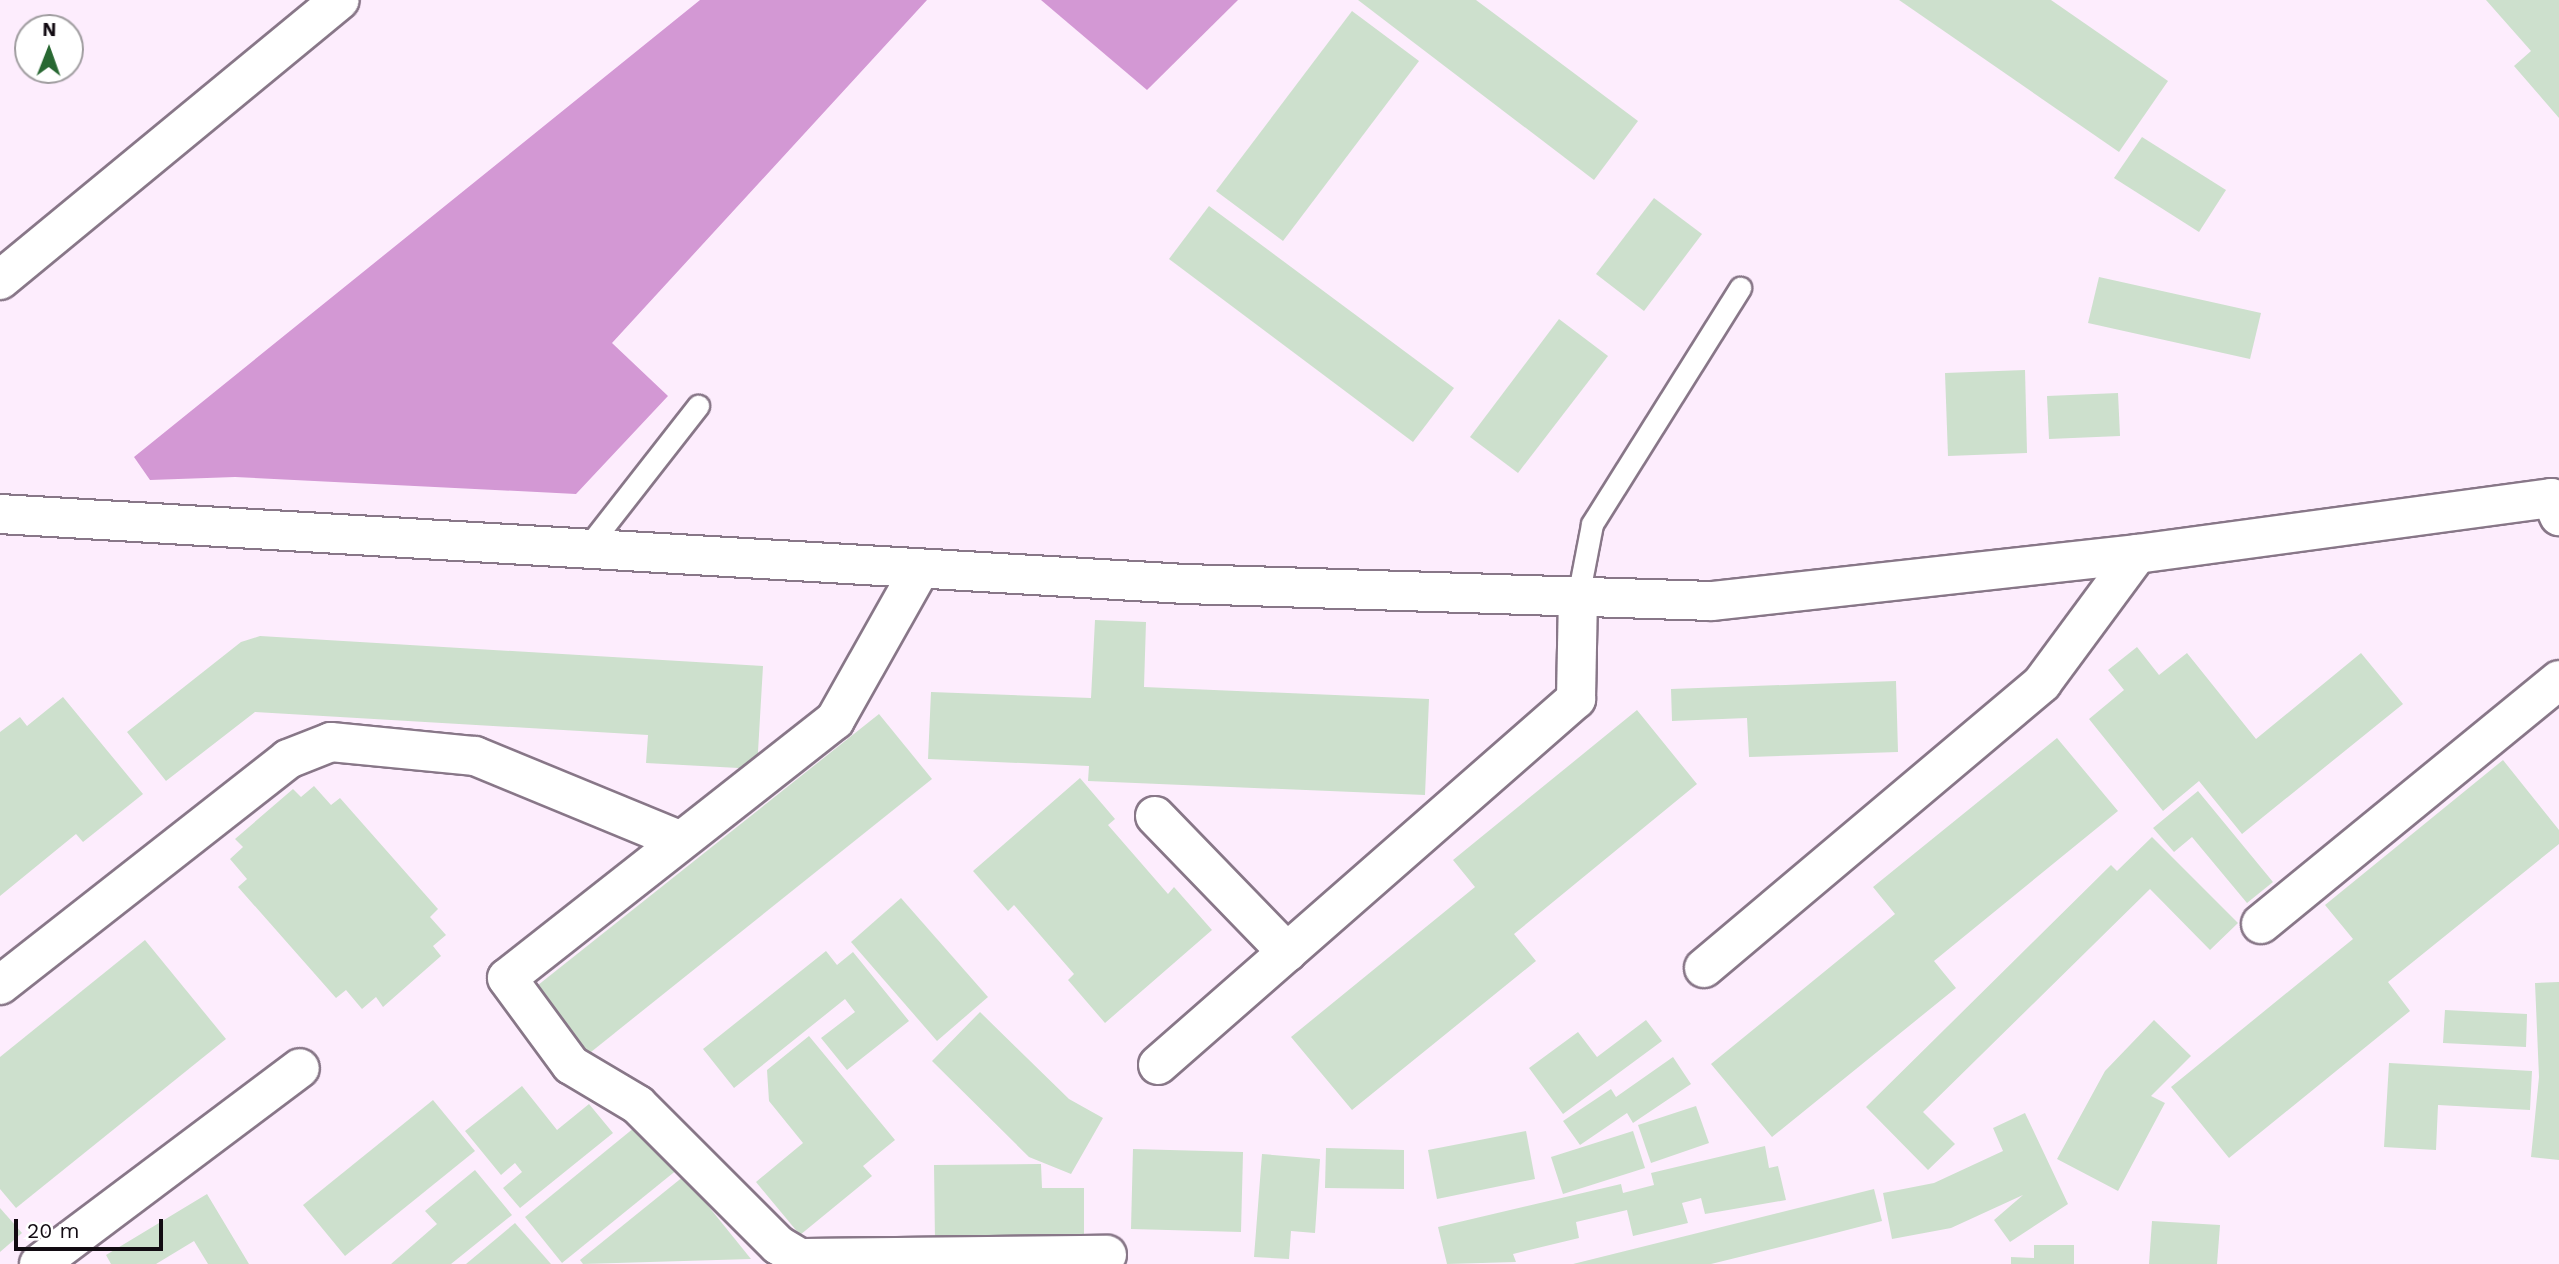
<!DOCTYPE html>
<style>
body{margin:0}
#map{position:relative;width:2559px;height:1264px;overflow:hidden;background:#fdedfd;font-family:"Work Sans",sans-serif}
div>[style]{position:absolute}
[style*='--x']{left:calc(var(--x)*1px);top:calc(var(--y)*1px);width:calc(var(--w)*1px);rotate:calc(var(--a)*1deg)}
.forest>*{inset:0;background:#d398d4}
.building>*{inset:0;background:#cde0cd}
.roads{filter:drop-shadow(2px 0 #878) drop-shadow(-2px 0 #878) drop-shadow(0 2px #878) drop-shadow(0 -2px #878)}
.service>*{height:21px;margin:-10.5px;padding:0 10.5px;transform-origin:10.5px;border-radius:10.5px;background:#fff}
.minor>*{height:38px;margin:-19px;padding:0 19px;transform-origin:19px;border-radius:19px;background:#fff}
.secondary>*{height:38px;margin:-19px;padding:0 19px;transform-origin:19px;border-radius:19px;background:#fff}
span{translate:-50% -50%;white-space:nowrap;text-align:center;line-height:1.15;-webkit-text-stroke:5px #fff;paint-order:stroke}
.north{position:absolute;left:14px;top:14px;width:70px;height:70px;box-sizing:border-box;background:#fff;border:2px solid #a09da0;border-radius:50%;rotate:1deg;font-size:19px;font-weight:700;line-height:28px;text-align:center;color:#120b12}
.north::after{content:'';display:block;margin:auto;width:24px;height:32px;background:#286832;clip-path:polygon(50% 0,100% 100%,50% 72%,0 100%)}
.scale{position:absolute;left:14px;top:1219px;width:149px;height:32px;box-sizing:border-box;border:4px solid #120b12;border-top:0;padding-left:9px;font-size:21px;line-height:24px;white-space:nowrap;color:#120b12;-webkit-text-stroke:5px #fff;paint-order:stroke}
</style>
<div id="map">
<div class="forest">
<div style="clip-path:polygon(700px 0,927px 0,612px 343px,668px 396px,576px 494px,235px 477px,150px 480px,134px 457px)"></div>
<div style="clip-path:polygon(1041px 0,1238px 0,1147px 90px)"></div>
</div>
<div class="building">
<div style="clip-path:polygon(1358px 0,1476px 0,1638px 121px,1594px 180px)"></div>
<div style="clip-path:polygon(1899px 0,2051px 0,2168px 81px,2119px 152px)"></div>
<div style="clip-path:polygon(2486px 0,2559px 0,2559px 118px,2514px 66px,2531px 51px)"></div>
<div style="clip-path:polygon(1352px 11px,1419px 61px,1283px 241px,1216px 191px)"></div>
<div style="clip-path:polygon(2142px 137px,2226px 190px,2199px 232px,2114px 178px)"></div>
<div style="clip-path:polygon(1654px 198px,1702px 234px,1644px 311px,1596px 274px)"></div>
<div style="clip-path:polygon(1209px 206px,1454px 388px,1413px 442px,1169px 259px)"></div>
<div style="clip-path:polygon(2099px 277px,2261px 313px,2250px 359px,2088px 323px)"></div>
<div style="clip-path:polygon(1559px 319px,1608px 356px,1518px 473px,1470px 437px)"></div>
<div style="clip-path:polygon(2025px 370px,2027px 453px,1948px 456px,1945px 373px)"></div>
<div style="clip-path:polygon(2118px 393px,2120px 436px,2049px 439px,2047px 396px)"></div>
<div style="clip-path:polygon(1095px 620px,1146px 622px,1144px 687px,1429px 699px,1425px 795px,1088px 781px,1089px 766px,928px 759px,931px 692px,1091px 698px)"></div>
<div style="clip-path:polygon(260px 636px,763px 666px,757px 769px,646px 763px,648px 735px,255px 712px,166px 781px,127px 732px,241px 642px)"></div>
<div style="clip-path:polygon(2137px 647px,2159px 675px,2187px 653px,2256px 739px,2361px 653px,2403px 704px,2242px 834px,2199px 781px,2163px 811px,2089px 719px,2124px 690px,2108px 670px)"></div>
<div style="clip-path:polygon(1896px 681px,1898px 752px,1749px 757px,1747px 718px,1672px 721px,1671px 689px)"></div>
<div style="clip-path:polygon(63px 697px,143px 794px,83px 842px,76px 834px,0 896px,0 732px,20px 717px,27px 726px)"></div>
<div style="clip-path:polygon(1637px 710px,1697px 784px,1514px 934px,1536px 961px,1352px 1110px,1291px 1037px,1475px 887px,1453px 860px)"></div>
<div style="clip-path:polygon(879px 714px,932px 779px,581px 1060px,528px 993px)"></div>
<div style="clip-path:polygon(2057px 738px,2118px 811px,1934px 961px,1956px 988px,1772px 1137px,1711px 1064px,1895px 914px,1873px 887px)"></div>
<div style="clip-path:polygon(2503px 760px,2559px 830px,2559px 844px,2388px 982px,2410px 1011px,2229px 1158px,2171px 1087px,2353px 939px,2325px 905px)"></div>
<div style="clip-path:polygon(1080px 778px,1115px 819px,1108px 825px,1168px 894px,1174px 887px,1212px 930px,1105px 1023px,1068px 980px,1074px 974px,1014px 905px,1008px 911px,973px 871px)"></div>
<div style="clip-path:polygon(314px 786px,331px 805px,340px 798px,438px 909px,430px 917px,446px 935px,433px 946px,441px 956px,383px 1007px,376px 997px,362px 1009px,346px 990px,336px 998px,238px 887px,247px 879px,230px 859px,243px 847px,235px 839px,293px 789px,301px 797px)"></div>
<div style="clip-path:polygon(2198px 791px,2273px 882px,2247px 903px,2192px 837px,2174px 852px,2153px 828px)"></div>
<div style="clip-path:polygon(2152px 837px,2238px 923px,2210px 950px,2150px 889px,1923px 1112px,1955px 1144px,1928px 1170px,1866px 1107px,2111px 865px,2117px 871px)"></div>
<div style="clip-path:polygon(901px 898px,988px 997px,937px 1041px,851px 942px)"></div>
<div style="clip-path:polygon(145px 940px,226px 1039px,16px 1208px,0 1189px,0 1057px)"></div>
<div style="clip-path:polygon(826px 951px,837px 965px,853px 952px,909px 1021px,847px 1070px,821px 1038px,855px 1012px,845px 999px,734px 1088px,703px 1049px)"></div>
<div style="clip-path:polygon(2559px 982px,2559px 1160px,2531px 1157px,2539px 1077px,2535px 983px)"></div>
<div style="clip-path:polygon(2445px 1010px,2527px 1014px,2526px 1047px,2443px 1043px)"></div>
<div style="clip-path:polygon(980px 1012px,1069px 1099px,1103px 1118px,1071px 1174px,1029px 1157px,932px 1061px)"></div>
<div style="clip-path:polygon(1646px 1020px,1662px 1041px,1563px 1114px,1529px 1068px,1578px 1032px,1597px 1057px)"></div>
<div style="clip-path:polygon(2154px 1020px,2191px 1056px,2151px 1096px,2165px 1103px,2118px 1191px,2057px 1159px,2105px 1071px)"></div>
<div style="clip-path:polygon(809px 1036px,895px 1140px,863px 1166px,872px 1176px,800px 1235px,756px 1182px,803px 1143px,769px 1101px,767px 1070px)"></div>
<div style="clip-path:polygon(1673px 1057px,1691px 1084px,1633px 1123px,1627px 1113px,1580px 1145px,1563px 1121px,1611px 1089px,1616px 1097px)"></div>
<div style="clip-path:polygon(2389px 1063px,2532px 1071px,2530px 1110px,2438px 1105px,2436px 1150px,2384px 1147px)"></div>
<div style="clip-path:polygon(522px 1086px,557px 1130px,589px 1104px,613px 1133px,520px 1208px,503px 1188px,522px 1172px,515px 1163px,501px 1175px,465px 1131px)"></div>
<div style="clip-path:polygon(433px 1100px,475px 1151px,345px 1256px,303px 1205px)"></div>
<div style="clip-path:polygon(1696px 1106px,1709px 1143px,1651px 1163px,1638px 1125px)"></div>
<div style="clip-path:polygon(2025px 1113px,2068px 1204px,2010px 1242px,1994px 1220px,2023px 1195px,1951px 1228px,1892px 1239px,1883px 1193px,1934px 1183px,2003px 1151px,1993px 1128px)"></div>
<div style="clip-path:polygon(640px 1123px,678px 1169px,562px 1263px,525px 1217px)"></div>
<div style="clip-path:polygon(1526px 1131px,1535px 1179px,1437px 1199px,1428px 1150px)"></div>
<div style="clip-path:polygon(1633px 1131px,1645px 1168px,1563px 1194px,1551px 1157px)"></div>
<div style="clip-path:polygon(1765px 1146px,1769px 1168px,1778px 1166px,1786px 1200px,1705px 1214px,1701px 1198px,1682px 1203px,1688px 1223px,1633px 1236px,1627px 1210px,1576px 1222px,1579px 1238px,1513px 1254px,1516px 1262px,1447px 1264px,1438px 1227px,1621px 1184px,1623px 1193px,1654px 1185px,1651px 1173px)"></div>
<div style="clip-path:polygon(1326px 1148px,1404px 1150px,1404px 1189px,1325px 1188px)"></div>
<div style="clip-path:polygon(1133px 1149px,1243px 1152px,1241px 1232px,1131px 1229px)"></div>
<div style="clip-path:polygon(1262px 1154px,1320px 1159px,1315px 1233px,1291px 1231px,1289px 1259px,1254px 1257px)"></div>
<div style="clip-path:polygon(1041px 1164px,1042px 1188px,1084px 1188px,1084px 1240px,935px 1242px,934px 1165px)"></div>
<div style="clip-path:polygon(475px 1170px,512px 1215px,451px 1264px,391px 1264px,437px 1224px,425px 1211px)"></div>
<div style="clip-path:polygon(684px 1176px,751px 1259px,583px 1264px,580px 1260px)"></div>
<div style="clip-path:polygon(1874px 1189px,1882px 1221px,1816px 1238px,1711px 1264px,1573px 1264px)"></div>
<div style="clip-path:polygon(207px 1194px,249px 1264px,208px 1264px,194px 1241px,156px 1264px,111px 1264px,106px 1255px)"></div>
<div style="clip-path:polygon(0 1208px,22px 1233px,0 1252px)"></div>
<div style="clip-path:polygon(2152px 1221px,2220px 1225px,2217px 1264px,2149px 1264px)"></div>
<div style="clip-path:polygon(515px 1223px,551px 1264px,466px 1264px)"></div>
<div style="clip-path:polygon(2034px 1245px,2074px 1245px,2074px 1264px,2011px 1264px,2011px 1257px,2034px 1258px)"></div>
</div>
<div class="roads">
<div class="service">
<div style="--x:583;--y:553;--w:187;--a:-52"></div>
<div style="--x:1578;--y:597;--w:74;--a:-79.1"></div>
<div style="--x:1592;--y:524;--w:279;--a:-57.9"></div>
</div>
<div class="minor">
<div style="--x:0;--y:514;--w:1188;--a:3.38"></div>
<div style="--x:1186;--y:584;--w:526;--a:1.85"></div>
<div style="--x:1712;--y:601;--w:428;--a:-6.3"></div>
<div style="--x:2137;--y:554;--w:418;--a:-7.7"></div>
<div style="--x:2551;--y:498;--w:20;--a:66"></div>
<div style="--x:919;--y:571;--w:171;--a:119.4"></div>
<div style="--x:835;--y:720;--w:417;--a:141.8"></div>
<div style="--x:507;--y:978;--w:108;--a:53.7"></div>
<div style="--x:571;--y:1065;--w:78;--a:30.8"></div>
<div style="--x:638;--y:1105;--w:198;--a:45"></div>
<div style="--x:778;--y:1245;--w:26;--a:31"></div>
<div style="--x:800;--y:1258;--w:307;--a:-0.6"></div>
<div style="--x:1155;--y:816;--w:190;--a:45.9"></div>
<div style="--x:2261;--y:924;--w:385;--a:-39.3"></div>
<div style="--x:1704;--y:968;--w:442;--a:-40.1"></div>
<div style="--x:2042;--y:683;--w:160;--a:-53.6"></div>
<div style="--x:0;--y:985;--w:366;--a:-38.1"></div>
<div style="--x:288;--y:759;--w:46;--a:-21.6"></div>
<div style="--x:331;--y:742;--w:145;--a:5.6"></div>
<div style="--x:475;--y:756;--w:217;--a:22.4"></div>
<div style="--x:1158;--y:1065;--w:556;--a:-41.21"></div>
<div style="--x:1576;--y:699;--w:102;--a:-88.9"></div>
<div style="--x:39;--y:1264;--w:326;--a:-36.9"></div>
</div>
<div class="secondary">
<div style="--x:0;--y:280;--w:440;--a:-39.5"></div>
</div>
</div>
<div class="north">N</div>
<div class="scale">20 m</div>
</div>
